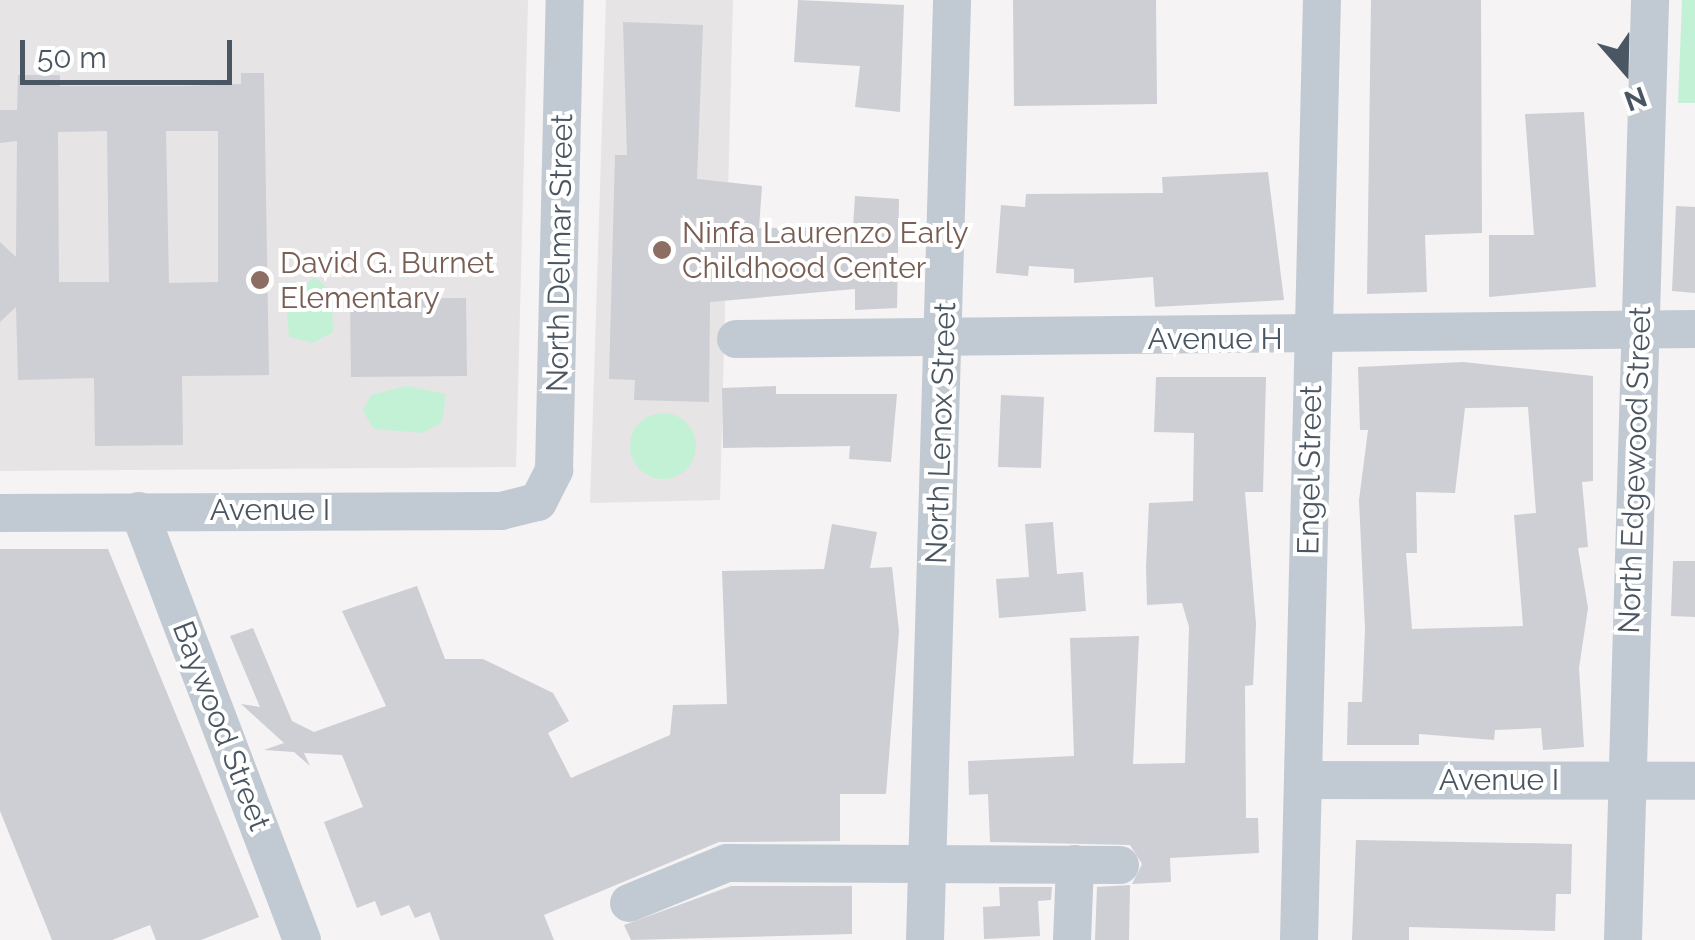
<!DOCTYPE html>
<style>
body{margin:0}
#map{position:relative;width:1695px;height:940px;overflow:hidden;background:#f5f3f3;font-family:Raleway,sans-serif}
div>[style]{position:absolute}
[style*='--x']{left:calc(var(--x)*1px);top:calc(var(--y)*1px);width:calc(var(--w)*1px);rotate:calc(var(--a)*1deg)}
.education>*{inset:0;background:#e6e4e5}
.green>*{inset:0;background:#c3f1d5}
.round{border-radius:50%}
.building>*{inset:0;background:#cdcfd5}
.minor>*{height:38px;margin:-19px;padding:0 19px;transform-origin:19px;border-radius:19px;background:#c1cad2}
.dots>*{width:28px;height:28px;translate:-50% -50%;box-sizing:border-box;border:5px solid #fff;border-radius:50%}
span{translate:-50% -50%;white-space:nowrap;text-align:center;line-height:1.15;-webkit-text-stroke:8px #fff;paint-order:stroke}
.education-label{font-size:30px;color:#785e54}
.left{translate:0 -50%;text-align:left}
.street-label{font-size:30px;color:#4a5661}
.north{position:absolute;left:1575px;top:20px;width:100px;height:100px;-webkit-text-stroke:8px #fff;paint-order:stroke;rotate:160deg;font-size:28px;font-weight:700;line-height:40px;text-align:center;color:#4a5661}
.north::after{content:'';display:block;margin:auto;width:35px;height:45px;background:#4a5661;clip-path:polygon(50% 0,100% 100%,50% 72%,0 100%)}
.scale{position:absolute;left:20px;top:40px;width:212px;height:45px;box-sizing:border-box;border:5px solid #4a5661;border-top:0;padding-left:12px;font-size:30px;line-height:35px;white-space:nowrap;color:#4a5661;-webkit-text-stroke:8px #fff;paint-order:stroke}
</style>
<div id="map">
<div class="education">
<div style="clip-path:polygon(0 0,528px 0,516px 467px,0 471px)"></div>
<div style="clip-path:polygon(606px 0,733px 0,720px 500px,590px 503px)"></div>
</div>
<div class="green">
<div style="clip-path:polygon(1682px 0,1695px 0,1695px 103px,1678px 103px)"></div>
<div style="clip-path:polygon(315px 277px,332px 293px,333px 332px,313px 343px,289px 337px,286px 299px)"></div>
<div style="clip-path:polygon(406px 386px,446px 394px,442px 422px,422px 433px,374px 429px,363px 411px,371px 395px)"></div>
<div class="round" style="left:630px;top:413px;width:66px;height:66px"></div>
</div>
<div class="building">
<div style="clip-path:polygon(798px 0,904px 5px,900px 112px,855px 107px,860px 66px,794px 62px)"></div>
<div style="clip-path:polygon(1013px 0,1156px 0,1157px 104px,1014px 106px)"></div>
<div style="clip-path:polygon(1371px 0,1481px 0,1482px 233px,1425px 235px,1427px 292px,1367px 294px)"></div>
<div style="clip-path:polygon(623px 22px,703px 25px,697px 179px,762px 186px,759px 228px,853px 227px,855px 196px,899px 199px,897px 308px,855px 310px,855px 289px,710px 302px,709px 402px,634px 400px,635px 380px,609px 379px,615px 155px,627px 155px)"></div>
<div style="clip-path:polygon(evenodd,241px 73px,264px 73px,269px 375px,182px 376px,183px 445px,95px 446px,94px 378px,18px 380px,16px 307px,0 322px,0 242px,16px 257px,17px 141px,0 143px,0 110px,17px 110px,18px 75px,60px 75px,60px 86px,182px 86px,241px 84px,241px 73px,107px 131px,109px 282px,59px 282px,58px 132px,107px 131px,241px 73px,166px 131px,218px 131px,218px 282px,169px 283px,166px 131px)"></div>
<div style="clip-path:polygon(1584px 112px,1596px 287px,1489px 297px,1489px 235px,1534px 235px,1525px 114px)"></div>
<div style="clip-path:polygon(1268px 172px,1284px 300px,1155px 307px,1153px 277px,1074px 283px,1074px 269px,1029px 266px,1028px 276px,996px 273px,1001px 205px,1025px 207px,1026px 194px,1163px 193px,1162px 177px)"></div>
<div style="clip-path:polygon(1676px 206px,1695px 207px,1695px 293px,1672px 291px)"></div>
<div style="clip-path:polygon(466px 298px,467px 376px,351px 377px,350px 299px)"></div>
<div style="clip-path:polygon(evenodd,1463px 362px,1593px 376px,1593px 481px,1582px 482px,1588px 547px,1578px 548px,1588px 608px,1579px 668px,1584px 747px,1543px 750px,1541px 728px,1495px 730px,1494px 740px,1419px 734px,1419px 745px,1347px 745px,1348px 702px,1362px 702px,1365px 629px,1359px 500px,1368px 430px,1360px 430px,1358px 367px,1463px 362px,1528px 407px,1536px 513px,1514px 515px,1523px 626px,1412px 629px,1406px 553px,1417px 553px,1416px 492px,1455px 493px,1465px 408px,1528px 407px)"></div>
<div style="clip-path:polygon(1156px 377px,1266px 377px,1263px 492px,1245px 492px,1256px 624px,1253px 685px,1245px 686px,1246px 818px,1258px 818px,1259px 853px,1170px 858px,1171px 882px,1132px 884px,1142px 864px,1130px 845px,990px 842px,988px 794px,969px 795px,968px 761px,1074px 756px,1070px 638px,1139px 636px,1133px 764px,1185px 763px,1189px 627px,1182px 603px,1147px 605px,1146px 567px,1149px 503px,1193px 501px,1194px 433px,1154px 432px)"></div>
<div style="clip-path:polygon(776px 386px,776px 394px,897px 394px,891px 462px,849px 459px,850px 446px,723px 448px,722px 388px)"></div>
<div style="clip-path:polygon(1001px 395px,1044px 397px,1041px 468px,998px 467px)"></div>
<div style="clip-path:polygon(1053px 522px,1057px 574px,1083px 572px,1086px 611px,999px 618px,996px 579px,1029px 577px,1025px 524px)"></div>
<div style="clip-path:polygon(832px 524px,877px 532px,870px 568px,892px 567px,899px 631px,886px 794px,840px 794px,840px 841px,719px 842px,544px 915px,554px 940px,440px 940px,430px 912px,415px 918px,409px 905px,381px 916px,375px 901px,357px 908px,324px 822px,363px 807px,342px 755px,304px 753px,310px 766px,294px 752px,264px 750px,284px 743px,241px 704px,260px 707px,230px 636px,253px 628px,292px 721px,314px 732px,386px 706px,342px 611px,417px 586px,445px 659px,483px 659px,553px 693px,569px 721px,548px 733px,571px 778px,670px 735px,673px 705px,727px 704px,722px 571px,824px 569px)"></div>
<div style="clip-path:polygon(0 549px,108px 549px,259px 917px,201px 940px,156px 940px,150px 925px,112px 940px,52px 940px,0 811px)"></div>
<div style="clip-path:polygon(1673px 561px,1695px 561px,1695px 617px,1671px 616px)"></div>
<div style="clip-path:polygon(1356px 840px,1572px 844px,1571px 894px,1556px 894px,1555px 931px,1409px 927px,1409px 940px,1352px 940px)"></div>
<div style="clip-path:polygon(1130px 885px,1129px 940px,1095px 940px,1097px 887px)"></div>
<div style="clip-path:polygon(731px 886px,852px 886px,852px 934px,631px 940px,624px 925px)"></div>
<div style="clip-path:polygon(999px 887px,1052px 887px,1051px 900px,1038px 901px,1040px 936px,984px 939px,983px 907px,1000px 906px)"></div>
</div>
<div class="minor">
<div style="--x:736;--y:339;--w:959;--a:-0.6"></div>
<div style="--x:139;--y:511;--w:459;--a:69.2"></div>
<div style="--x:0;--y:513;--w:501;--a:-0.23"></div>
<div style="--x:501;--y:511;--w:38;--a:-14"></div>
<div style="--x:538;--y:502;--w:36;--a:-63"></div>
<div style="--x:554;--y:470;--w:470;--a:-88.7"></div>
<div style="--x:1303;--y:780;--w:392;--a:0.1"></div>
<div style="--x:629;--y:903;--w:106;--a:-22.2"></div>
<div style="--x:727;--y:863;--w:393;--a:0.3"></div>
<div style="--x:925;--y:940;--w:940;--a:-88.35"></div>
<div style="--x:1072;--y:940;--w:76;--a:-87.7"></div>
<div style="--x:1299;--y:940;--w:940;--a:-88.6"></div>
<div style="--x:1623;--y:940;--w:940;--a:-88.35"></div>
</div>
<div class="dots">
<div style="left:662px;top:250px;background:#8d6e63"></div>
<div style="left:260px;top:280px;background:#8d6e63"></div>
</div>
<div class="education-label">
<span class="left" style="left:682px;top:250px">Ninfa Laurenzo Early<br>Childhood Center</span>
<span class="left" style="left:280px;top:280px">David G. Burnet<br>Elementary</span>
</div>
<div class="street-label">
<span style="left:560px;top:253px;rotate:-89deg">North Delmar Street</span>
<span style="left:1215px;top:339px">Avenue H</span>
<span style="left:941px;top:433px;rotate:-88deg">North Lenox Street</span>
<span style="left:1310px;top:470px;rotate:-89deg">Engel Street</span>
<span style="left:1635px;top:470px;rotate:-88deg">North Edgewood Street</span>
<span style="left:270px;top:510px">Avenue I</span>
<span style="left:221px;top:726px;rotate:69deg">Baywood Street</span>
<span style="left:1499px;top:780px">Avenue I</span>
</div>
<div class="north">N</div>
<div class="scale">50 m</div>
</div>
